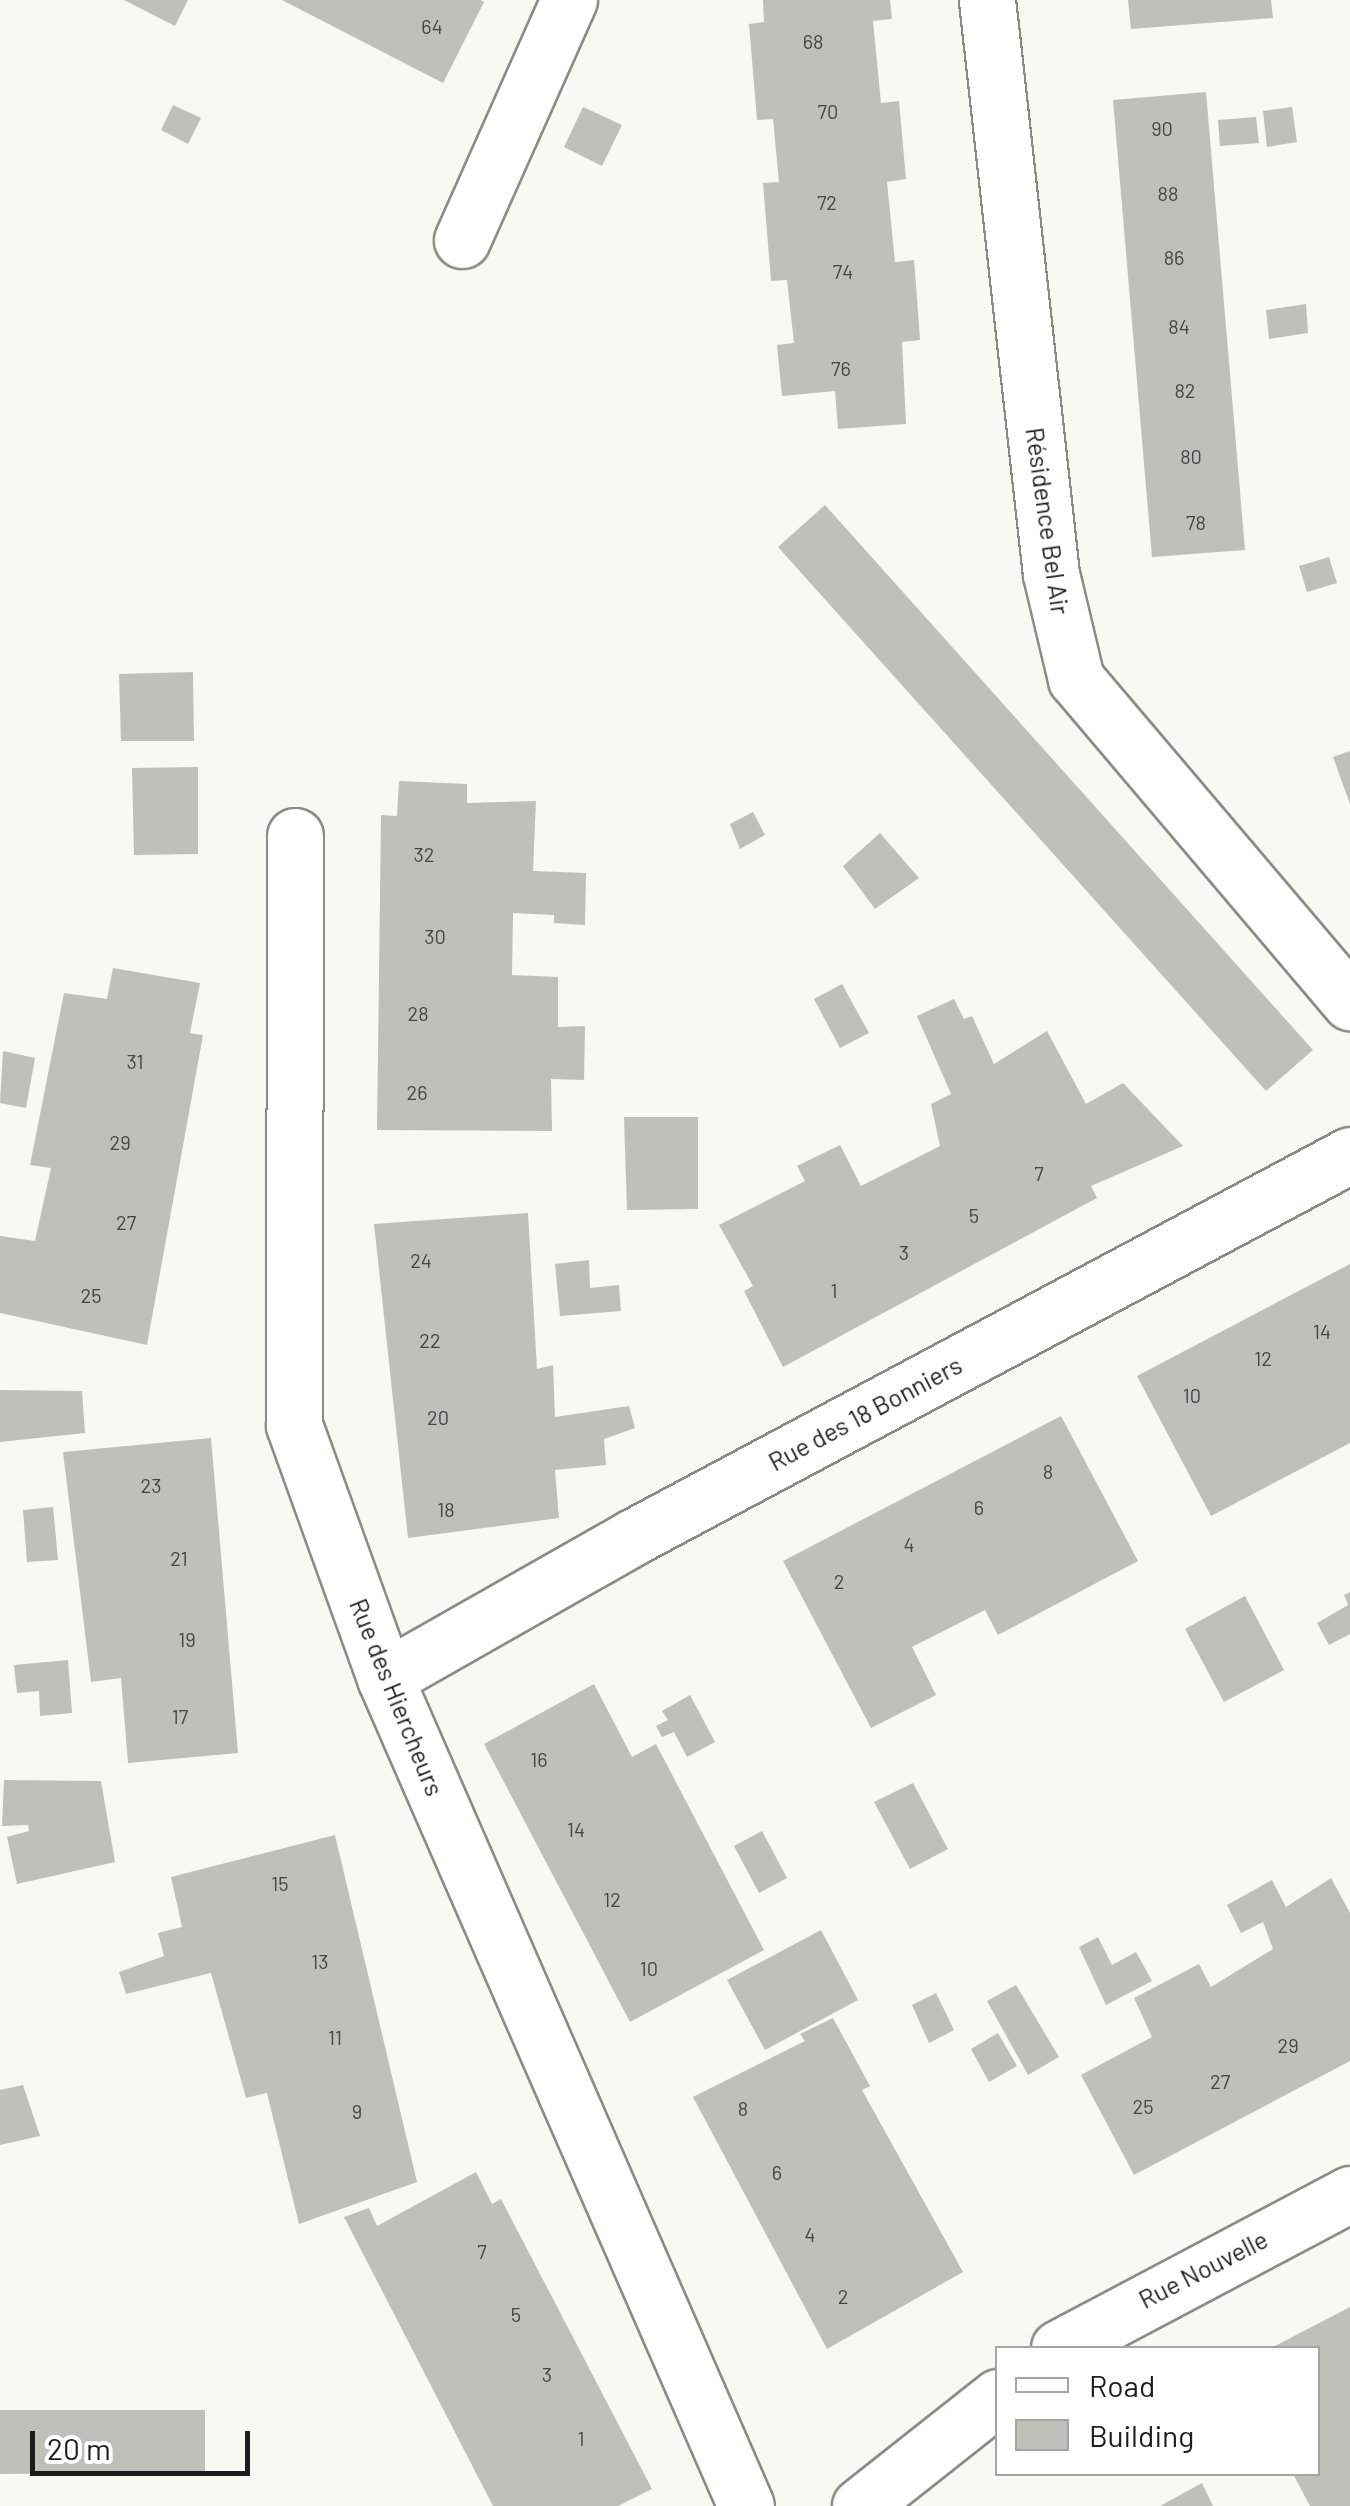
<!DOCTYPE html>
<meta charset="utf-8">
<style>
body{margin:0}
#map{position:relative;width:1350px;height:2506px;overflow:hidden;background:#f8f9f2;font-family:Barlow,sans-serif}
div>[style]{position:absolute}
[style*='--x']{left:calc(var(--x)*1px);top:calc(var(--y)*1px);width:calc(var(--w)*1px);rotate:calc(var(--a)*1deg)}
.building>*{inset:0;background:#bfc0b9}
.roads{filter:drop-shadow(2px 0 #8b8c85) drop-shadow(-2px 0 #8b8c85) drop-shadow(0 2px #8b8c85) drop-shadow(0 -2px #8b8c85)}
.street>*{height:55px;margin:-27.5px;padding:0 27.5px;transform-origin:27.5px;border-radius:27.5px;background:#fff}
span{translate:-50% -50%;white-space:nowrap;text-align:center;line-height:1.15;-webkit-text-stroke:8px #fff;paint-order:stroke}
.number-label{font-size:20px;color:#464642}
.number-label span{-webkit-text-stroke-width:0}
.street-label{font-size:25px;color:#1d1d1b}
.legend{position:absolute;left:995px;top:2346px;width:325px;height:130px;box-sizing:border-box;background:#fff;border:2px solid #a5a5a4;margin:0;padding:12px 18px;list-style:none;font-size:30px;color:#1d1d1b}
.legend li{display:flex;align-items:center;gap:20px;height:50px}
.legend b{width:50px;border:2px solid #a5a5a4}
.scale{position:absolute;left:30px;top:2431px;width:220px;height:45px;box-sizing:border-box;border:5px solid #1d1d1b;border-top:0;padding-left:12px;font-size:30px;line-height:35px;white-space:nowrap;color:#1d1d1b;-webkit-text-stroke:8px #fff;paint-order:stroke}
</style>
<div id="map">
<div class="building">
<div style="clip-path:polygon(124px 0,188px 0,175px 26px)"></div>
<div style="clip-path:polygon(282px 0,481px 0,484px 2px,443px 83px)"></div>
<div style="clip-path:polygon(763px 0,890px 0,892px 19px,873px 21px,881px 103px,899px 101px,906px 179px,887px 182px,895px 262px,914px 260px,917px 298px,920px 340px,902px 342px,906px 424px,838px 429px,835px 391px,782px 396px,777px 345px,794px 343px,787px 280px,771px 281px,763px 183px,779px 182px,773px 119px,757px 120px,749px 24px,764px 22px)"></div>
<div style="clip-path:polygon(1128px 0,1271px 0,1273px 18px,1131px 29px)"></div>
<div style="clip-path:polygon(1206px 92px,1245px 550px,1152px 557px,1113px 100px)"></div>
<div style="clip-path:polygon(173px 105px,201px 118px,188px 144px,161px 130px)"></div>
<div style="clip-path:polygon(583px 107px,622px 125px,602px 166px,564px 147px)"></div>
<div style="clip-path:polygon(1292px 107px,1297px 142px,1267px 147px,1263px 111px)"></div>
<div style="clip-path:polygon(1256px 117px,1259px 143px,1220px 146px,1218px 120px)"></div>
<div style="clip-path:polygon(1306px 304px,1308px 333px,1269px 339px,1266px 310px)"></div>
<div style="clip-path:polygon(825px 505px,1313px 1050px,1266px 1091px,778px 547px)"></div>
<div style="clip-path:polygon(1329px 557px,1337px 583px,1307px 592px,1299px 566px)"></div>
<div style="clip-path:polygon(193px 672px,194px 741px,121px 741px,119px 674px)"></div>
<div style="clip-path:polygon(1350px 751px,1350px 804px,1333px 757px)"></div>
<div style="clip-path:polygon(198px 767px,198px 854px,134px 855px,132px 768px)"></div>
<div style="clip-path:polygon(399px 781px,467px 784px,467px 803px,536px 801px,533px 871px,586px 873px,585px 925px,554px 923px,554px 915px,513px 913px,512px 975px,558px 977px,558px 1027px,585px 1026px,584px 1080px,551px 1079px,552px 1131px,377px 1130px,381px 815px,397px 816px)"></div>
<div style="clip-path:polygon(753px 812px,765px 835px,740px 849px,730px 824px)"></div>
<div style="clip-path:polygon(880px 833px,919px 878px,875px 909px,843px 866px)"></div>
<div style="clip-path:polygon(113px 968px,200px 983px,190px 1033px,203px 1035px,147px 1345px,0 1313px,0 1236px,35px 1241px,51px 1168px,30px 1165px,64px 993px,107px 999px)"></div>
<div style="clip-path:polygon(842px 984px,869px 1033px,840px 1048px,814px 999px)"></div>
<div style="clip-path:polygon(954px 999px,964px 1019px,972px 1016px,994px 1064px,1047px 1031px,1086px 1104px,1123px 1083px,1183px 1146px,1091px 1186px,1097px 1198px,783px 1367px,744px 1291px,753px 1286px,719px 1225px,805px 1181px,797px 1166px,840px 1145px,861px 1186px,940px 1146px,931px 1104px,951px 1094px,917px 1016px)"></div>
<div style="clip-path:polygon(3px 1051px,35px 1058px,26px 1108px,0 1103px)"></div>
<div style="clip-path:polygon(624px 1117px,698px 1117px,698px 1209px,627px 1210px)"></div>
<div style="clip-path:polygon(528px 1213px,537px 1369px,553px 1365px,555px 1417px,629px 1406px,635px 1428px,604px 1439px,606px 1465px,555px 1470px,559px 1518px,408px 1538px,374px 1224px)"></div>
<div style="clip-path:polygon(589px 1260px,590px 1288px,619px 1285px,621px 1311px,560px 1316px,555px 1264px)"></div>
<div style="clip-path:polygon(1350px 1264px,1350px 1443px,1211px 1516px,1137px 1376px)"></div>
<div style="clip-path:polygon(0 1390px,82px 1391px,85px 1433px,0 1442px)"></div>
<div style="clip-path:polygon(1061px 1416px,1138px 1561px,998px 1635px,985px 1610px,912px 1647px,936px 1695px,871px 1728px,783px 1561px)"></div>
<div style="clip-path:polygon(211px 1438px,238px 1753px,128px 1763px,121px 1678px,91px 1682px,63px 1452px)"></div>
<div style="clip-path:polygon(53px 1507px,58px 1560px,27px 1562px,23px 1510px)"></div>
<div style="clip-path:polygon(1350px 1592px,1350px 1634px,1329px 1645px,1317px 1623px,1348px 1605px,1344px 1595px)"></div>
<div style="clip-path:polygon(1245px 1596px,1284px 1670px,1224px 1702px,1185px 1629px)"></div>
<div style="clip-path:polygon(68px 1660px,72px 1713px,40px 1716px,39px 1691px,17px 1693px,14px 1665px)"></div>
<div style="clip-path:polygon(594px 1684px,632px 1757px,656px 1744px,764px 1950px,630px 2022px,484px 1744px)"></div>
<div style="clip-path:polygon(690px 1695px,715px 1742px,687px 1757px,674px 1732px,662px 1737px,656px 1726px,668px 1720px,662px 1711px)"></div>
<div style="clip-path:polygon(4px 1780px,101px 1781px,115px 1862px,17px 1884px,7px 1837px,29px 1831px,28px 1825px,2px 1826px)"></div>
<div style="clip-path:polygon(913px 1783px,948px 1849px,910px 1869px,874px 1802px)"></div>
<div style="clip-path:polygon(762px 1831px,787px 1878px,759px 1893px,734px 1846px)"></div>
<div style="clip-path:polygon(335px 1835px,417px 2182px,299px 2224px,267px 2093px,246px 2098px,211px 1973px,126px 1994px,119px 1972px,164px 1956px,158px 1933px,182px 1927px,171px 1877px)"></div>
<div style="clip-path:polygon(1331px 1878px,1350px 1913px,1350px 2061px,1134px 2175px,1081px 2075px,1152px 2037px,1134px 1998px,1199px 1964px,1211px 1987px,1273px 1949px,1263px 1922px,1241px 1933px,1227px 1905px,1272px 1880px,1286px 1907px)"></div>
<div style="clip-path:polygon(821px 1930px,858px 2000px,765px 2050px,727px 1980px)"></div>
<div style="clip-path:polygon(1098px 1937px,1112px 1965px,1136px 1952px,1152px 1981px,1106px 2005px,1079px 1947px)"></div>
<div style="clip-path:polygon(1016px 1985px,1059px 2057px,1028px 2075px,987px 2001px)"></div>
<div style="clip-path:polygon(936px 1993px,954px 2030px,929px 2043px,912px 2005px)"></div>
<div style="clip-path:polygon(833px 2018px,870px 2086px,862px 2090px,963px 2272px,827px 2349px,693px 2097px,805px 2041px,800px 2034px)"></div>
<div style="clip-path:polygon(998px 2033px,1017px 2066px,989px 2082px,971px 2049px)"></div>
<div style="clip-path:polygon(23px 2085px,40px 2136px,0 2145px,0 2090px)"></div>
<div style="clip-path:polygon(476px 2172px,492px 2204px,501px 2199px,652px 2489px,618px 2506px,493px 2506px,344px 2217px,369px 2208px,377px 2226px)"></div>
<div style="clip-path:polygon(1350px 2307px,1350px 2506px,1310px 2506px,1293px 2474px,1318px 2474px,1318px 2348px,1271px 2348px)"></div>
<div style="clip-path:polygon(0 2410px,205px 2410px,205px 2472px,0 2474px)"></div>
<div style="clip-path:polygon(1202px 2483px,1213px 2506px,1160px 2506px)"></div>
</div>
<div class="roads">
<div class="street">
<div style="--x:987;--y:0;--w:578;--a:83.64"></div>
<div style="--x:1051;--y:574;--w:108;--a:76.6"></div>
<div style="--x:1076;--y:679;--w:424;--a:49.7"></div>
<div style="--x:462;--y:240;--w:263;--a:-66"></div>
<div style="--x:295;--y:836;--w:589;--a:90.1"></div>
<div style="--x:294;--y:1425;--w:269;--a:70.2"></div>
<div style="--x:385;--y:1678;--w:903;--a:66.44"></div>
<div style="--x:385;--y:1678;--w:288;--a:-29.6"></div>
<div style="--x:635;--y:1536;--w:810;--a:-28.05"></div>
<div style="--x:1059;--y:2348;--w:329;--a:-27.9"></div>
<div style="--x:860;--y:2506;--w:176;--a:-38.3"></div>
</div>
</div>
<div class="number-label">
<span style="left:432px;top:26px">64</span>
<span style="left:813px;top:41px">68</span>
<span style="left:828px;top:111px">70</span>
<span style="left:1162px;top:128px">90</span>
<span style="left:1168px;top:193px">88</span>
<span style="left:827px;top:202px">72</span>
<span style="left:1174px;top:257px">86</span>
<span style="left:843px;top:271px">74</span>
<span style="left:1179px;top:326px">84</span>
<span style="left:841px;top:368px">76</span>
<span style="left:1185px;top:390px">82</span>
<span style="left:1191px;top:456px">80</span>
<span style="left:1196px;top:522px">78</span>
<span style="left:424px;top:854px">32</span>
<span style="left:435px;top:936px">30</span>
<span style="left:418px;top:1013px">28</span>
<span style="left:135px;top:1061px">31</span>
<span style="left:417px;top:1092px">26</span>
<span style="left:120px;top:1142px">29</span>
<span style="left:1039px;top:1173px">7</span>
<span style="left:974px;top:1215px">5</span>
<span style="left:126px;top:1222px">27</span>
<span style="left:904px;top:1252px">3</span>
<span style="left:421px;top:1260px">24</span>
<span style="left:834px;top:1290px">1</span>
<span style="left:91px;top:1295px">25</span>
<span style="left:1322px;top:1331px">14</span>
<span style="left:430px;top:1340px">22</span>
<span style="left:1263px;top:1358px">12</span>
<span style="left:1192px;top:1395px">10</span>
<span style="left:438px;top:1417px">20</span>
<span style="left:1048px;top:1471px">8</span>
<span style="left:151px;top:1485px">23</span>
<span style="left:979px;top:1507px">6</span>
<span style="left:446px;top:1509px">18</span>
<span style="left:909px;top:1544px">4</span>
<span style="left:179px;top:1558px">21</span>
<span style="left:839px;top:1581px">2</span>
<span style="left:187px;top:1639px">19</span>
<span style="left:180px;top:1716px">17</span>
<span style="left:539px;top:1759px">16</span>
<span style="left:576px;top:1829px">14</span>
<span style="left:280px;top:1883px">15</span>
<span style="left:612px;top:1899px">12</span>
<span style="left:320px;top:1961px">13</span>
<span style="left:649px;top:1968px">10</span>
<span style="left:335px;top:2037px">11</span>
<span style="left:1288px;top:2045px">29</span>
<span style="left:1220px;top:2081px">27</span>
<span style="left:1143px;top:2106px">25</span>
<span style="left:743px;top:2108px">8</span>
<span style="left:357px;top:2111px">9</span>
<span style="left:777px;top:2172px">6</span>
<span style="left:810px;top:2234px">4</span>
<span style="left:482px;top:2251px">7</span>
<span style="left:843px;top:2296px">2</span>
<span style="left:516px;top:2314px">5</span>
<span style="left:547px;top:2374px">3</span>
<span style="left:581px;top:2438px">1</span>
</div>
<div class="street-label">
<span style="left:1048px;top:521px;rotate:82deg">Résidence Bel Air</span>
<span style="left:865px;top:1413px;rotate:-28deg">Rue des 18 Bonniers</span>
<span style="left:397px;top:1697px;rotate:68deg">Rue des Hiercheurs</span>
<span style="left:1203px;top:2269px;rotate:-27deg">Rue Nouvelle</span>
</div>
<ul class="legend">
<li><b style="height:12px;background:#fff"></b>Road</li>
<li><b style="height:28px;background:#bfc0b9"></b>Building</li>
</ul>
<div class="scale">20 m</div>
</div>
